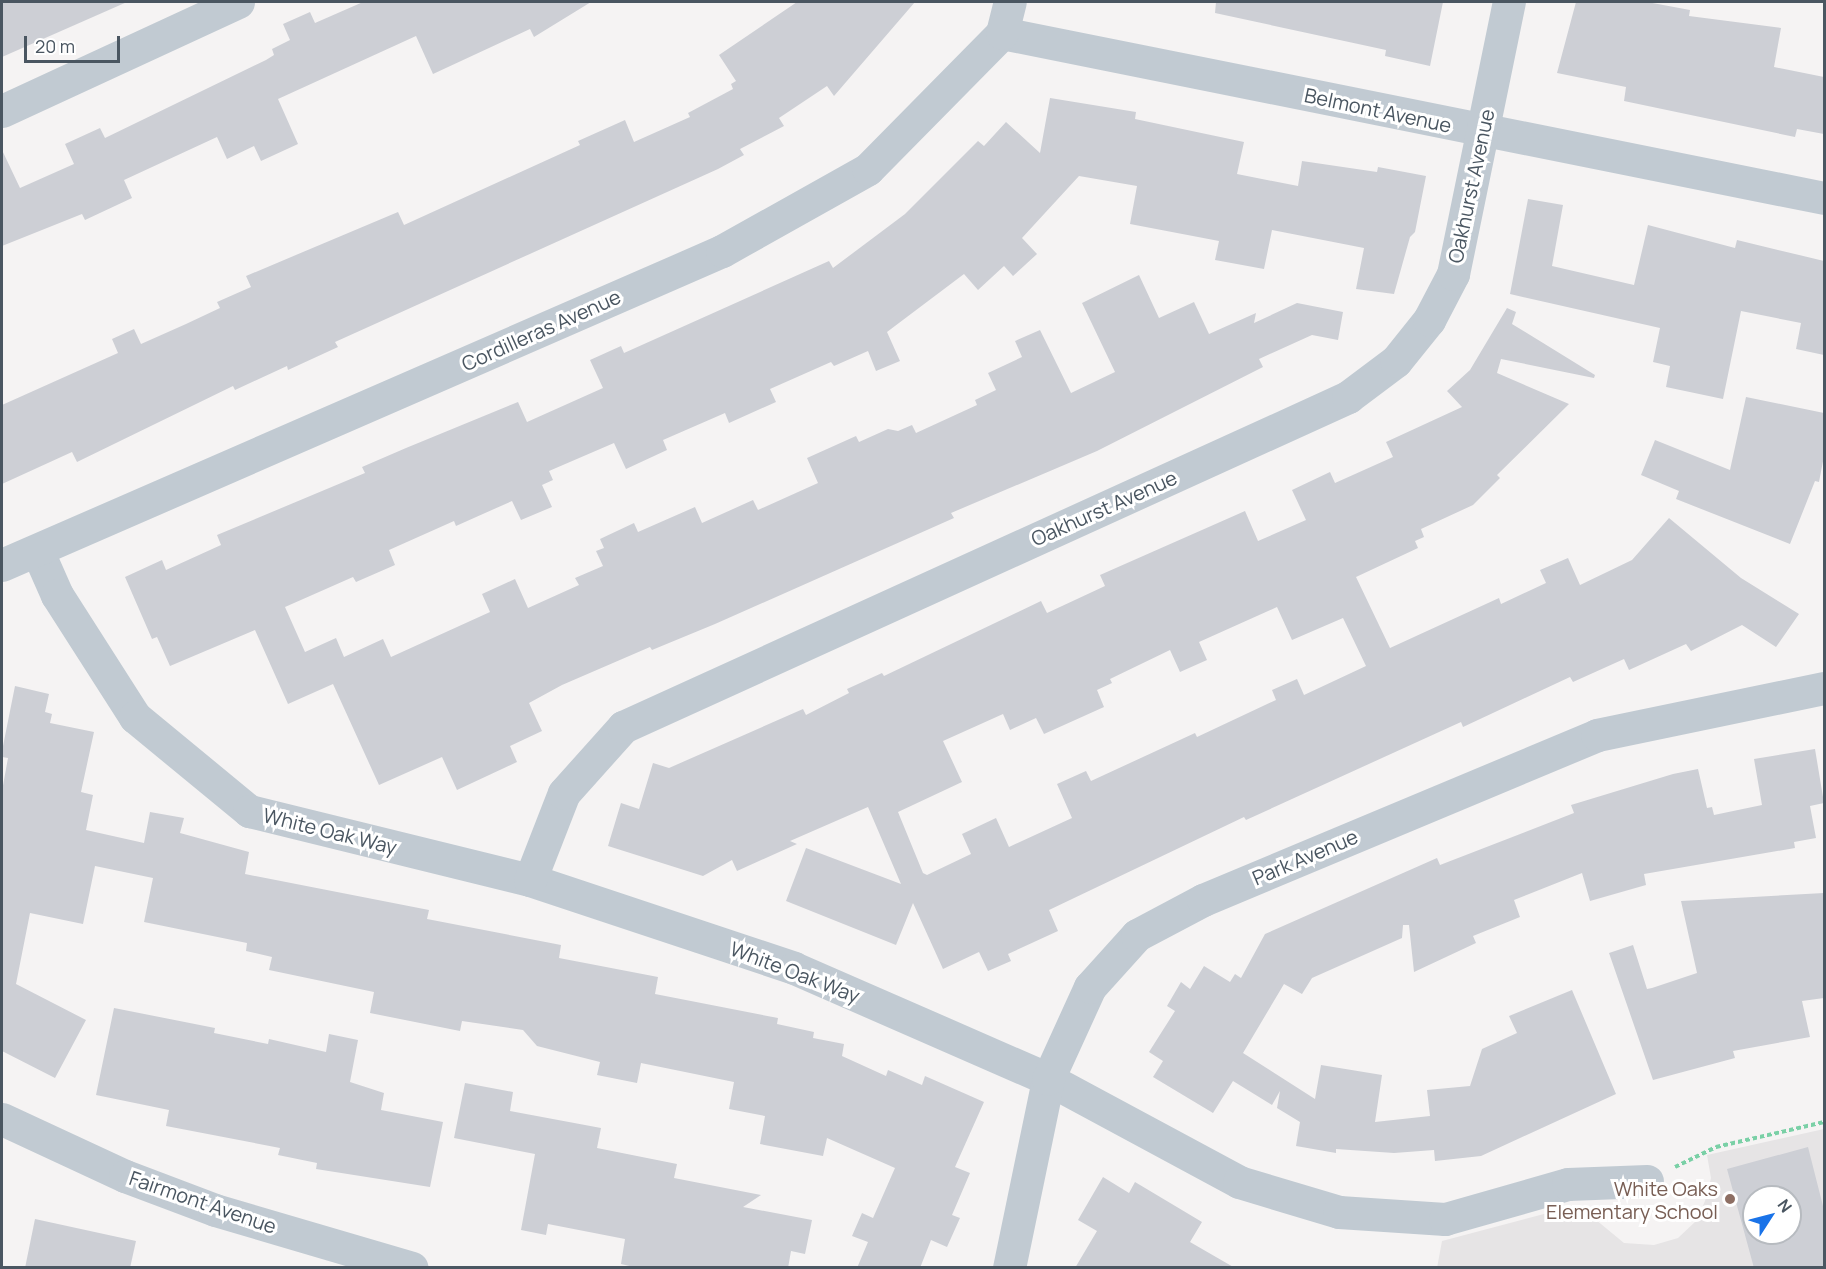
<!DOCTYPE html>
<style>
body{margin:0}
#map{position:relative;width:1826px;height:1269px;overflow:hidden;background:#f5f3f3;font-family:Manrope,sans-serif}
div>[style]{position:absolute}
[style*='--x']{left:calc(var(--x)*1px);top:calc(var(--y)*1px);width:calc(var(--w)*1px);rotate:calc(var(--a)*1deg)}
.education>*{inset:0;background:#e6e4e5}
.building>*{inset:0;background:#cdcfd5}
.path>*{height:4px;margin-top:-2px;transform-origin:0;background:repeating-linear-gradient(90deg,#7ad0a6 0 4.5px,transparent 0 7.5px)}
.minor>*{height:33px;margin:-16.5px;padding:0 16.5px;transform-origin:16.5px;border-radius:16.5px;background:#c1cad2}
.dots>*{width:16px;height:16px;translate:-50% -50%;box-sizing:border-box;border:3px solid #fff;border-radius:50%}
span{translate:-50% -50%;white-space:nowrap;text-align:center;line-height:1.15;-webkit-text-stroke:6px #fff;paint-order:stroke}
.street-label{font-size:20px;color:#4a5661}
.education-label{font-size:20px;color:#785e54}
.right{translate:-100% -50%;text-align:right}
.frame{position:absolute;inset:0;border:3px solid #4a5661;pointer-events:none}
.north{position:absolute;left:1742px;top:1185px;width:60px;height:60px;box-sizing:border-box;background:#fff;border:2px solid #b7bbc0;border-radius:50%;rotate:54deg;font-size:16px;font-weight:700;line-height:24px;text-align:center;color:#4a5661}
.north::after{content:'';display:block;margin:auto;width:21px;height:27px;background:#1a73e8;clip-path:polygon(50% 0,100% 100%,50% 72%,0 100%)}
.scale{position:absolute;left:24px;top:36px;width:96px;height:27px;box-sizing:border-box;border:3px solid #4a5661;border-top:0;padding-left:8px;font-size:18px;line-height:21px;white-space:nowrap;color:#4a5661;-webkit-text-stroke:4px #fff;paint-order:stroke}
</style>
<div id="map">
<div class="education">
<div style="clip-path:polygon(evenodd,1824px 1129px,1824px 1267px,1437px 1268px,1442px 1241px,1578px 1205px,1624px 1243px,1654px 1245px,1678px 1238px,1696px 1221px,1705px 1201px,1711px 1178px,1707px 1155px,1824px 1129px,1754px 1197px,1790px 1197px,1790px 1233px,1754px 1233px,1754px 1197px)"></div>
</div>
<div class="building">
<div style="clip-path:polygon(2px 2px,127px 2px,2px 57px)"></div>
<div style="clip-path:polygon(363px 2px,591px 2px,534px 37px,530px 29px,433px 74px,416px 36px,278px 99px,298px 144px,261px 161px,254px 146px,227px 159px,217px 137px,124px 180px,132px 198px,85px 220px,82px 214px,2px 246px,2px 150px,20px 188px,74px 164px,65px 144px,100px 128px,105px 138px,266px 60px,274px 55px,272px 49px,290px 40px,283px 24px,310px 12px,315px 23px)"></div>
<div style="clip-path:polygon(797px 2px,915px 2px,834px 96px,827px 86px,779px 118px,784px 126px,740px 149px,744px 155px,718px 169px,335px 342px,338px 347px,288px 370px,287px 366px,235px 390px,233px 386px,77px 462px,72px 452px,2px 484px,2px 405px,118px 353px,112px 339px,134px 329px,141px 344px,186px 324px,220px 308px,217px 302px,251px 287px,246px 276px,398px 212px,404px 225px,580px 145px,578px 141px,625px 120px,634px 142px,690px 117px,688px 113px,733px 89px,731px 84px,736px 81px,719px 55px)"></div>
<div style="clip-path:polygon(1216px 2px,1443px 2px,1430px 66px,1385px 56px,1386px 50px,1215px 13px)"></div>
<div style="clip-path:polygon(1576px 2px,1647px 2px,1690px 10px,1689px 16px,1781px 28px,1774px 67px,1824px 77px,1824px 134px,1797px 129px,1795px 137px,1624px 101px,1626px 87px,1557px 73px)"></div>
<div style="clip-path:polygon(1050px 98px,1136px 112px,1135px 119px,1244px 142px,1237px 174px,1298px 186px,1302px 161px,1377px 172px,1378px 167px,1426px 176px,1415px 232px,1410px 237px,1394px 294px,1356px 289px,1364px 248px,1272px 230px,1264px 269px,1215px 260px,1219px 241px,1130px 224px,1137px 186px,1079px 176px,1022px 238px,1037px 254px,1013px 276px,1004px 266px,978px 290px,964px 274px,887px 332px,900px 361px,876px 371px,868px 351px,834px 366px,831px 362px,770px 389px,776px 402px,729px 423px,725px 413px,663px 440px,667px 450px,626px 469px,614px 443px,549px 471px,553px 480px,542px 485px,552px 507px,521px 520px,512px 501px,456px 526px,454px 521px,389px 550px,395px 565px,356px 582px,353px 577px,285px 607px,305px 652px,336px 638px,344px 657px,383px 639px,391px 657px,490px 612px,482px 594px,515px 579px,528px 608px,579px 585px,575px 578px,603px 566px,596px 551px,604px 548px,600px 539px,634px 523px,638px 532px,695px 507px,702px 523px,753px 500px,758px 510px,818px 483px,807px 458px,856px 436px,859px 442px,888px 429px,898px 431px,912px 425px,916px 433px,977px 405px,975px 400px,996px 390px,988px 373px,1022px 357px,1015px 341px,1040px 330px,1071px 393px,1115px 372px,1082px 303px,1139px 275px,1159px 318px,1194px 302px,1209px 334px,1256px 313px,1254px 323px,1297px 303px,1343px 312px,1338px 340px,1312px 335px,1259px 359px,1263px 367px,1097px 451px,951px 513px,954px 518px,715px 624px,652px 650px,650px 647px,562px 685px,529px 703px,542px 731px,510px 746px,517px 762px,457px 790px,442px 757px,379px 785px,333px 684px,288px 704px,255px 630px,170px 666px,157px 637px,152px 639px,125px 577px,162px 560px,166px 570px,221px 545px,217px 535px,365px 473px,362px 467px,406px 448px,518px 402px,527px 422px,603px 388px,590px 360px,621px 346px,624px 353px,829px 261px,833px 268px,905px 214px,978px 141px,984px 146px,1006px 122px,1040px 153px)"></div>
<div style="clip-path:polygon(1528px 199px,1563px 205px,1552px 266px,1634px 285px,1648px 225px,1735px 248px,1737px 240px,1824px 261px,1824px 355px,1796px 349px,1801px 323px,1741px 311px,1723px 399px,1666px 387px,1670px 366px,1653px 362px,1660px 328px,1510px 294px)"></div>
<div style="clip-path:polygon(evenodd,1507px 308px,1516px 312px,1512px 324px,1595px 375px,1594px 378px,1501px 359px,1497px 373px,1569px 404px,1497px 475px,1500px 478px,1473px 505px,1421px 529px,1424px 537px,1415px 541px,1418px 548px,1356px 577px,1390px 648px,1499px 598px,1501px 604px,1546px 583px,1540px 570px,1568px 558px,1580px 585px,1632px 560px,1669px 518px,1741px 578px,1799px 614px,1776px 647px,1742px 625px,1691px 651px,1686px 644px,1629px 670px,1624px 659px,1573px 682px,1570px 677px,1463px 727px,1461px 722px,1246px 820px,1244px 817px,1049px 910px,1058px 931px,1008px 954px,1011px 961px,988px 971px,979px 952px,943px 969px,913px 903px,896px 945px,786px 901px,806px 848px,901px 884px,868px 807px,790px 841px,797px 844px,737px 871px,732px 860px,703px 876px,608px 846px,621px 803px,639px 809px,653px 763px,669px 768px,803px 709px,806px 715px,849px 693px,847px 689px,882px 673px,884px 676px,1041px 601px,1047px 613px,1105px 586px,1100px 575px,1245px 511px,1258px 541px,1306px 520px,1292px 490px,1330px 472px,1335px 483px,1393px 457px,1386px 442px,1462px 407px,1447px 391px,1470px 370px,1507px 308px,1277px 607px,1292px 640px,1343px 618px,1366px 666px,1304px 695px,1297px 679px,1272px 690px,1276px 700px,1197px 737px,1195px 733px,1091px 781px,1086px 771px,1057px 784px,1072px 818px,1009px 847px,996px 818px,962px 834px,971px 854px,927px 875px,923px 873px,898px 812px,962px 782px,943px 741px,1003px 714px,1010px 730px,1036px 718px,1044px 734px,1104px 707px,1097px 690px,1112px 683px,1110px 679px,1170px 650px,1180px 672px,1207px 660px,1199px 642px,1277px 607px)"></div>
<div style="clip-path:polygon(1746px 397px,1824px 413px,1824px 456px,1819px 482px,1815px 481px,1790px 544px,1676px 499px,1679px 491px,1641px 475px,1655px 440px,1730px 470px)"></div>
<div style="clip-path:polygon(15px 686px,49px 694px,45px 712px,52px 714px,50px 723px,94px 732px,81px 792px,93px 795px,86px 830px,144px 843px,150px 812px,184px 818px,180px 833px,249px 852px,245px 874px,429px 910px,427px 919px,561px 945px,559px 958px,658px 977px,655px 994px,778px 1018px,777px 1024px,814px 1032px,813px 1038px,844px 1044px,842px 1056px,886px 1076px,888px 1070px,922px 1085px,925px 1076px,984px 1102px,955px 1167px,970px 1173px,952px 1215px,960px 1218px,947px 1247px,931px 1240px,920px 1268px,857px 1268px,868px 1242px,852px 1236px,862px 1213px,873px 1218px,895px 1168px,827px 1138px,823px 1156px,760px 1144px,765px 1116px,729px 1109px,734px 1082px,641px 1063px,637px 1083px,597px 1075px,600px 1062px,537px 1046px,523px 1030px,462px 1021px,460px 1031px,370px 1013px,374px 992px,269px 970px,272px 957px,246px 951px,247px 943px,144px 922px,153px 878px,95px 866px,83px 924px,30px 913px,16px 984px,86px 1020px,55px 1078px,2px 1051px,2px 791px,8px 758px,2px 757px,2px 751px)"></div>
<div style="clip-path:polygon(1815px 749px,1824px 803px,1810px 806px,1816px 838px,1794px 842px,1795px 848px,1644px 874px,1646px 885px,1590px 901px,1582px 873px,1514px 900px,1520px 917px,1473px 936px,1476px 943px,1414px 972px,1409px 925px,1403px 925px,1402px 938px,1312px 978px,1302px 994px,1284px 984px,1243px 1053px,1315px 1099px,1321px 1065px,1382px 1075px,1375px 1122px,1430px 1116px,1427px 1090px,1470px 1086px,1482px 1049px,1517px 1033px,1509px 1016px,1572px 990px,1616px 1094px,1481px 1156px,1435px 1161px,1434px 1150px,1394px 1153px,1336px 1149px,1336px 1153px,1296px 1146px,1300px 1122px,1277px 1108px,1280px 1091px,1272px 1105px,1233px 1081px,1213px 1113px,1153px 1077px,1163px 1061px,1149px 1052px,1175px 1011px,1167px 1006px,1181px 982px,1190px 989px,1204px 966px,1230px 982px,1235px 974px,1241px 978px,1265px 934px,1437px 858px,1440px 865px,1574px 813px,1571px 805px,1673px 774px,1698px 769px,1707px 808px,1712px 807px,1714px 815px,1762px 805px,1754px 759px)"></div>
<div style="clip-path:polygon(1824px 893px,1824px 998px,1802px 1001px,1810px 1037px,1733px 1051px,1735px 1058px,1653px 1080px,1609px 953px,1633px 945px,1647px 989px,1652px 988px,1697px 973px,1681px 901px)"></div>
<div style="clip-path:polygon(114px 1008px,215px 1028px,214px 1033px,268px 1044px,269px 1039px,326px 1052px,329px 1034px,358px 1040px,350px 1082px,384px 1093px,381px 1110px,443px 1122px,430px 1187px,316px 1169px,317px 1163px,278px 1155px,280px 1148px,166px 1126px,169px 1110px,96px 1095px)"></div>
<div style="clip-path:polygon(465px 1083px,513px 1092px,510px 1111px,601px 1128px,597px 1148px,677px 1164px,674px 1178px,761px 1195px,743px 1207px,812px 1220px,805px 1254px,791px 1251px,788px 1268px,638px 1268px,621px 1264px,625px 1239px,548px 1224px,546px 1235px,521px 1230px,535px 1154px,454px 1138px)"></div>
<div style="clip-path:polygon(evenodd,1808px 1147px,1824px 1210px,1824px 1268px,1754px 1268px,1727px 1169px,1808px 1147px,1754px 1197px,1790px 1197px,1790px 1233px,1754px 1233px,1754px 1197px)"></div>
<div style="clip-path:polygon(1103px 1177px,1129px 1193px,1135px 1182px,1202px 1222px,1190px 1242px,1235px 1268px,1075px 1268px,1097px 1231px,1078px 1220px)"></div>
<div style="clip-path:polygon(35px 1219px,136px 1241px,130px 1268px,25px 1268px)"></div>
</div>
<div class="path">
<div style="--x:1675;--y:1167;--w:46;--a:-26"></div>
<div style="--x:1716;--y:1147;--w:111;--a:-13"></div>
</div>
<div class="minor">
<div style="--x:1002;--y:33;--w:838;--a:11.35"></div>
<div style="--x:2;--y:111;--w:260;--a:-24.8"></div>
<div style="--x:38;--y:552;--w:47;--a:66.2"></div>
<div style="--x:57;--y:595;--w:145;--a:57.4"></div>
<div style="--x:135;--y:717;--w:148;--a:39.5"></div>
<div style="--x:249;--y:811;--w:289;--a:13.8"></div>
<div style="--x:530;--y:880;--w:278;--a:18.4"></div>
<div style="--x:794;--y:968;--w:277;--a:23.6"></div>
<div style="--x:1048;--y:1079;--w:217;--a:28.3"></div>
<div style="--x:1239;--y:1182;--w:104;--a:16.7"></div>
<div style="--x:1339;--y:1212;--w:106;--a:3.8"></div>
<div style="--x:1445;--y:1219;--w:128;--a:-15.9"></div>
<div style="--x:1568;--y:1184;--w:79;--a:-2.2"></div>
<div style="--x:2;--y:565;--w:785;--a:-23.56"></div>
<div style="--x:722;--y:251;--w:167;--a:-29.3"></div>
<div style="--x:868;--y:169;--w:191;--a:-45.4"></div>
<div style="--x:1002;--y:33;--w:32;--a:-76"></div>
<div style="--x:530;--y:880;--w:93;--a:-68.7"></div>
<div style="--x:564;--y:793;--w:89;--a:-48.2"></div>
<div style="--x:623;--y:727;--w:797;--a:-24.47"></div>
<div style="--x:1348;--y:397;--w:60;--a:-36.9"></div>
<div style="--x:1396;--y:361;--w:53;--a:-51.2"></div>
<div style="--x:1429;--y:320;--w:52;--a:-62.4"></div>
<div style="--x:1453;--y:274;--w:278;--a:-78.4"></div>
<div style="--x:2;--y:1119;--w:136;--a:24.9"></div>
<div style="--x:125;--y:1176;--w:96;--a:20.7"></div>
<div style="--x:215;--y:1210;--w:205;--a:16.4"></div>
<div style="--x:1009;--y:1268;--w:193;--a:-78.3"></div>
<div style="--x:1048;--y:1079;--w:101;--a:-65.5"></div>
<div style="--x:1090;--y:987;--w:70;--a:-47.9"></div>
<div style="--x:1137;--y:935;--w:75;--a:-27.9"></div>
<div style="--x:1203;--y:900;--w:427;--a:-22.7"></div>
<div style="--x:1597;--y:735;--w:232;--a:-11.7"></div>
</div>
<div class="dots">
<div style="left:1730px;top:1199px;background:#8d6e63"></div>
</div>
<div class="street-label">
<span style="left:1378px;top:110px;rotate:12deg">Belmont Avenue</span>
<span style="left:1471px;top:186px;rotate:-78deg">Oakhurst Avenue</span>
<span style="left:541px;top:330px;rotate:-24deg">Cordilleras Avenue</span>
<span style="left:1104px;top:508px;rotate:-24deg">Oakhurst Avenue</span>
<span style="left:330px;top:831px;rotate:14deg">White Oak Way</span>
<span style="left:1305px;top:857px;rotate:-23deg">Park Avenue</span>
<span style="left:795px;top:972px;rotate:21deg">White Oak Way</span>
<span style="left:203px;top:1202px;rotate:19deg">Fairmont Avenue</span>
</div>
<div class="education-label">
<span class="right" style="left:1718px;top:1200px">White Oaks<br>Elementary School</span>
</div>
<div class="frame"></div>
<div class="north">N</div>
<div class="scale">20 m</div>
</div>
